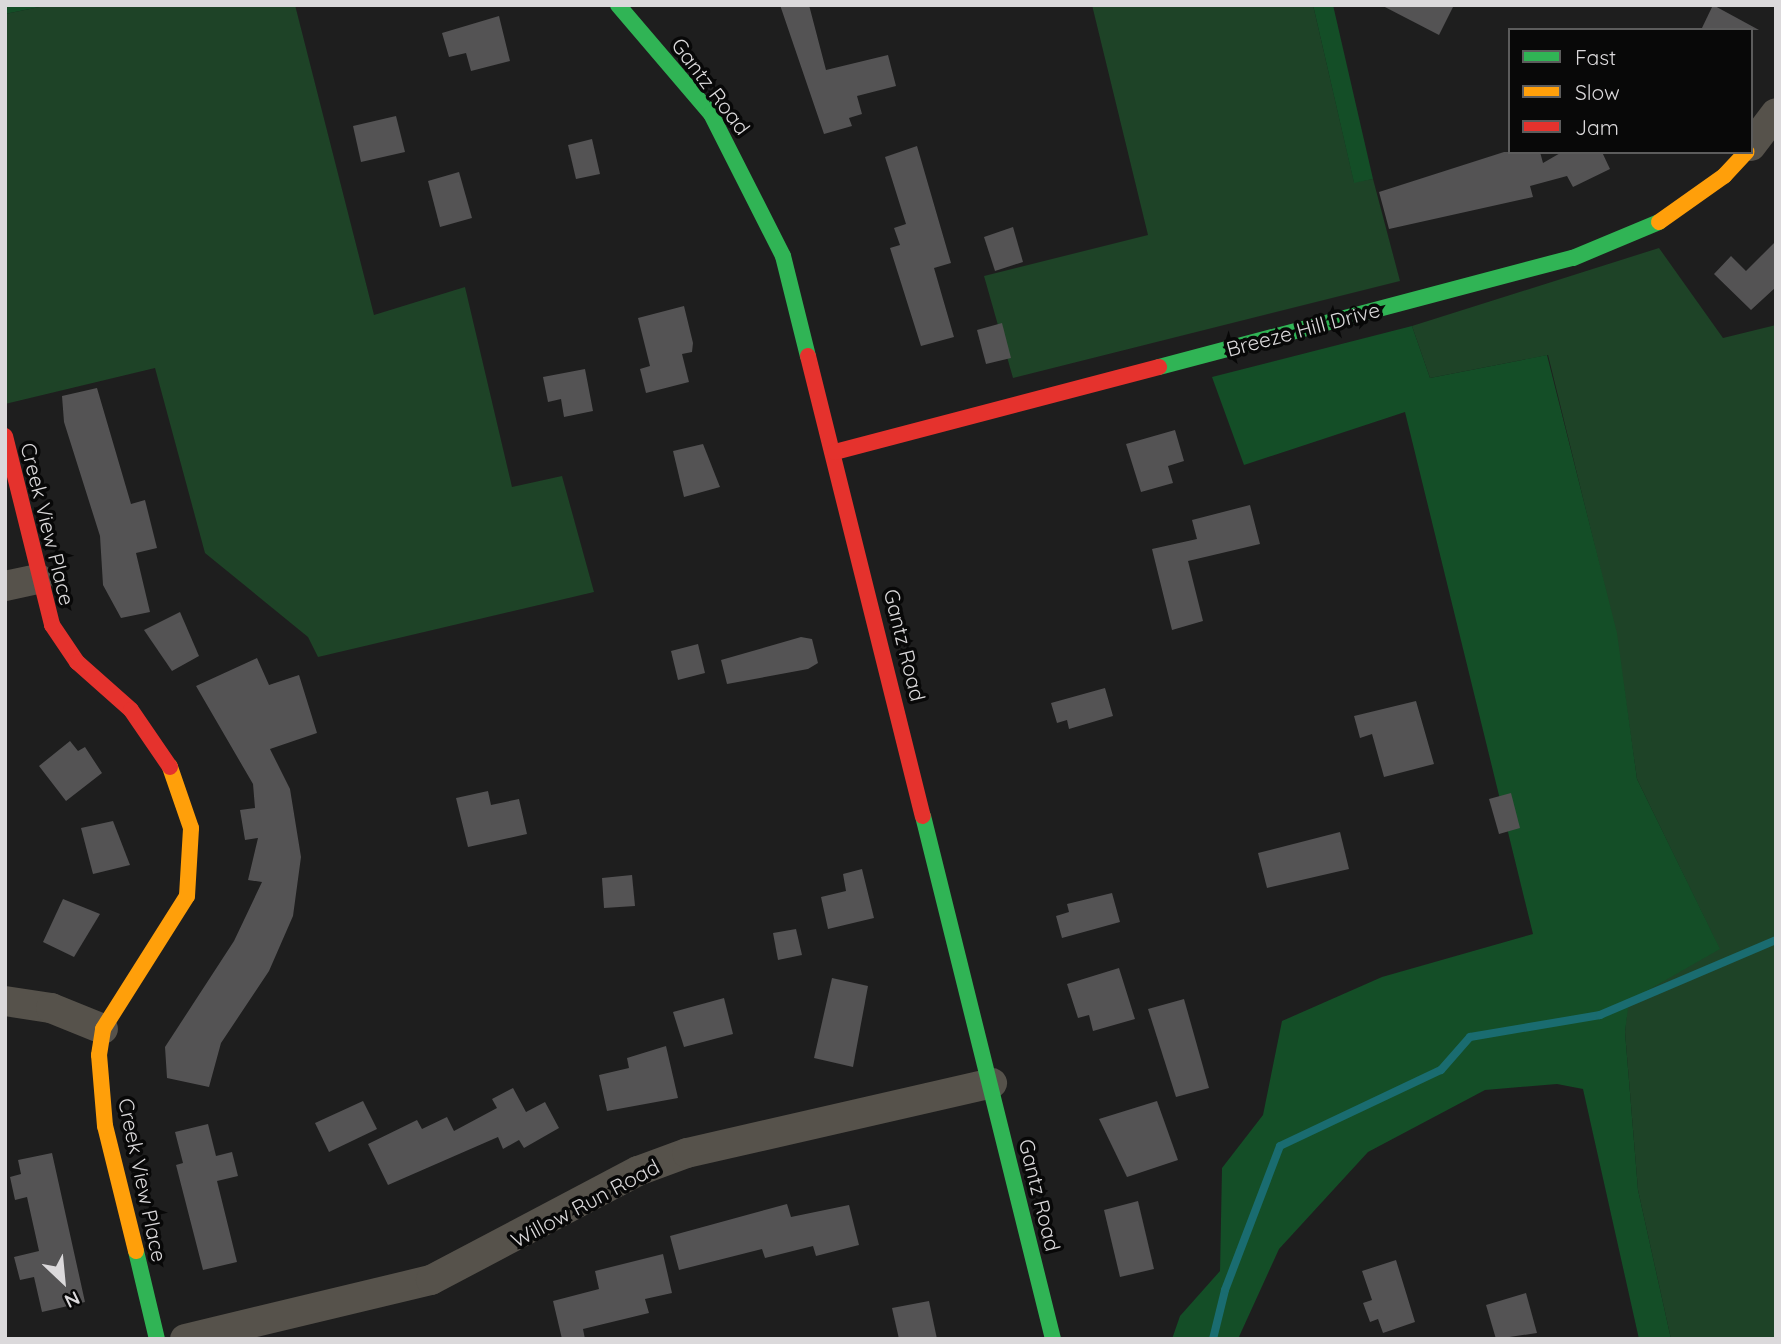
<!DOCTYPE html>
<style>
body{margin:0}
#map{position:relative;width:1781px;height:1344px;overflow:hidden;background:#1e1e1e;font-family:Quicksand,sans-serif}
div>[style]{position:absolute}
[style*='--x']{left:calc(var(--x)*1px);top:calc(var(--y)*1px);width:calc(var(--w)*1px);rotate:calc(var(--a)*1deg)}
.green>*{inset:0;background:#1e4327}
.forest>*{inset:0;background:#144e27}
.stream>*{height:8px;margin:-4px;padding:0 4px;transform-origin:4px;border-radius:4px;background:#1a6c70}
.building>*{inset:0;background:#545354}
.street>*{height:30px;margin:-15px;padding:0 15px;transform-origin:15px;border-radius:15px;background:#56524b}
.fast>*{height:16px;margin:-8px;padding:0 8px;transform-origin:8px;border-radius:8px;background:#30b455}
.slow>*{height:16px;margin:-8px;padding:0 8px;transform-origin:8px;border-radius:8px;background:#ff9f0a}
.jam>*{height:16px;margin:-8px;padding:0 8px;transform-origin:8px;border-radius:8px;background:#e5322d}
span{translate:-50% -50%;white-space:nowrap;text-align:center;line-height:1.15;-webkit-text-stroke:7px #080808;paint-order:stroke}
.street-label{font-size:21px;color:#dbd9db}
.frame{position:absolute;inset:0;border:7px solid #dbd9db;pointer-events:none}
.legend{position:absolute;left:1508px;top:28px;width:245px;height:126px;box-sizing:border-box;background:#080808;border:2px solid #5c5c5c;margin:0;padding:9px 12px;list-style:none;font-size:21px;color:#dbd9db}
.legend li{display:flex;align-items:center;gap:14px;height:35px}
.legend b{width:35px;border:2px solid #5c5c5c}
.north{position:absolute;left:28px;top:1246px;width:70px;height:70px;-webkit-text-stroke:5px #080808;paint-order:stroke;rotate:154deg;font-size:19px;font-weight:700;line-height:28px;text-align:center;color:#dbd9db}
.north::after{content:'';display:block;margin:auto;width:24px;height:32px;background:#dbd9db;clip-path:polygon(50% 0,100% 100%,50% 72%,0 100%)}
</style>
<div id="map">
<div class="green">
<div style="clip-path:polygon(49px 5px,295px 5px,374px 315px,465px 287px,512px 487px,562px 476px,594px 592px,318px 657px,308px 637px,205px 553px,155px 368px,5px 404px,5px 14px)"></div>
<div style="clip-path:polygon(1092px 5px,1313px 5px,1354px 182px,1373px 179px,1400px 281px,1013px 378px,984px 276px,1148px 235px)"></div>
<div style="clip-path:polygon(1659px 248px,1723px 338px,1776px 325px,1776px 1339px,1671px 1339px,1638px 1190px,1625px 1032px,1628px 1001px,1719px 948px,1637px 779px,1616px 633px,1548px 355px,1430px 378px,1412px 326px)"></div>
</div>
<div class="forest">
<div style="clip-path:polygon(5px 5px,49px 5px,5px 14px)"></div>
<div style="clip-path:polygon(1313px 5px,1333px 5px,1373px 179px,1354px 183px)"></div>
<div style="clip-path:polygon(1412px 326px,1430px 378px,1547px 355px,1617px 633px,1637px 779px,1720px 949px,1629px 1001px,1625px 1032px,1638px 1190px,1671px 1339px,1639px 1339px,1583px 1089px,1557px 1084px,1485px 1090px,1368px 1152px,1279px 1249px,1238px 1339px,1172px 1339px,1180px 1316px,1220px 1271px,1222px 1168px,1263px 1115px,1282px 1021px,1382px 977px,1533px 934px,1405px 412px,1244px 465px,1212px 377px)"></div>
</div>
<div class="stream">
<div style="--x:1213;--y:1339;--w:50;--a:-76.2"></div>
<div style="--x:1225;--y:1290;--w:154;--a:-69.1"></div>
<div style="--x:1280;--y:1146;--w:178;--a:-25.3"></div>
<div style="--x:1441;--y:1070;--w:44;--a:-48.7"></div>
<div style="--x:1470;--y:1037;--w:132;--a:-9.6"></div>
<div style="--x:1600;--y:1015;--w:191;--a:-23.1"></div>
</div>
<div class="building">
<div style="clip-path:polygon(780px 5px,809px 5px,826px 70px,888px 55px,896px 86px,857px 96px,862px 114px,849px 118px,852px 126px,824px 134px)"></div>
<div style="clip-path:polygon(1381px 5px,1454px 5px,1439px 35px)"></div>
<div style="clip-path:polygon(1713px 5px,1759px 30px,1701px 30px)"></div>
<div style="clip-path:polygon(499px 16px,510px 61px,471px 71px,466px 53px,449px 57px,442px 33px)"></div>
<div style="clip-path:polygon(396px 116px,405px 152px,361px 162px,353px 126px)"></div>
<div style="clip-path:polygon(592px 139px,600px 174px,576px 179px,568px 145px)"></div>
<div style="clip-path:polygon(917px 146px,951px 263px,934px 268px,954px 337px,921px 346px,890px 248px,900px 245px,894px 228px,906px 224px,885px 157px)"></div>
<div style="clip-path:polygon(1504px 152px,1540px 152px,1543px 163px,1562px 152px,1602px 152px,1610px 169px,1573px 187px,1567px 176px,1530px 186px,1533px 197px,1389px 229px,1379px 192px)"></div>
<div style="clip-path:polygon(459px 172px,472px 218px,440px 227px,428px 181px)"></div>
<div style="clip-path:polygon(1013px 227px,1023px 262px,995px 271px,984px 237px)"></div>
<div style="clip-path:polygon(1776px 241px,1776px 287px,1751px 310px,1714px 274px,1731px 256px,1746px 271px)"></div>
<div style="clip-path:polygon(684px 306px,693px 343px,692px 352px,682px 354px,689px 382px,646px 393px,640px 369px,650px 366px,638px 318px)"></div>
<div style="clip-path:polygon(1002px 323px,1011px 358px,986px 364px,977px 330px)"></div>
<div style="clip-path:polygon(585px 369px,593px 411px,564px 417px,561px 399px,548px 402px,543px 377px)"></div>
<div style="clip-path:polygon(97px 388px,131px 504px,145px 500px,157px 548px,136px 553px,150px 612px,121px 618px,103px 585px,100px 536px,64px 422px,62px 396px)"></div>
<div style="clip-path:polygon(1175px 430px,1184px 461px,1168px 466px,1173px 483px,1141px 492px,1126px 444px)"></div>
<div style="clip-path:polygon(703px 444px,720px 487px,684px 497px,673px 451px)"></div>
<div style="clip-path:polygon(1250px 505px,1260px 544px,1188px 561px,1203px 621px,1172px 630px,1152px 549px,1197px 539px,1192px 520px)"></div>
<div style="clip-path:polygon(180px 612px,199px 656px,172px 671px,144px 630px)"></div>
<div style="clip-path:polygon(801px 637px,812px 639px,818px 663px,808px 669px,727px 684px,721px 660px)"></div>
<div style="clip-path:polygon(698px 644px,705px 673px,678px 680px,671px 651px)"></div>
<div style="clip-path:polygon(257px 658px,269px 685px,299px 675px,317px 733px,270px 749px,290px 789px,301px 857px,293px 916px,269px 971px,221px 1043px,209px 1087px,167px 1078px,165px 1047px,234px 941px,262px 882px,248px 880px,258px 838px,245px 840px,240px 810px,255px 808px,253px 784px,196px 686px)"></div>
<div style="clip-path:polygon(1105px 688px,1113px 716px,1069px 729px,1067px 720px,1057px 723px,1051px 703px)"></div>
<div style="clip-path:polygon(1416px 701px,1434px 764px,1384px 777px,1372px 734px,1360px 738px,1354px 716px)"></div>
<div style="clip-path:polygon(70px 741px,78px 751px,85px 747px,102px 773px,66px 801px,39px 766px)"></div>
<div style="clip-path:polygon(488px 791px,491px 805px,519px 799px,527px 834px,468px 847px,456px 798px)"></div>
<div style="clip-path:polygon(1511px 793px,1520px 828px,1499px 834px,1489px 799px)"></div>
<div style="clip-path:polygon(113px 821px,130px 865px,93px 874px,81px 828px)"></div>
<div style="clip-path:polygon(1340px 832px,1349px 869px,1267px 888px,1258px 853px)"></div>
<div style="clip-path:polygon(862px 869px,874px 918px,828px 929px,821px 897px,846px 891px,843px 874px)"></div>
<div style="clip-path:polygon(632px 875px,635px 906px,604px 908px,602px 878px)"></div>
<div style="clip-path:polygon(1112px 893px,1120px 922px,1062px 938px,1056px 916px,1069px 912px,1067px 904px)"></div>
<div style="clip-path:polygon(63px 899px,100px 914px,74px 957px,43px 942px)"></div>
<div style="clip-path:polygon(796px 929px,802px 955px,778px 960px,773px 933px)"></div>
<div style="clip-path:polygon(1119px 968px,1135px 1019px,1093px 1031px,1089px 1015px,1078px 1018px,1067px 984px)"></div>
<div style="clip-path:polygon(832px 978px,868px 986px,853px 1067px,814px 1058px)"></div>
<div style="clip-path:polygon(724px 998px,733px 1034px,684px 1047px,673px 1012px)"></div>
<div style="clip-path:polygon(1184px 999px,1209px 1088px,1176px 1097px,1148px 1009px)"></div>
<div style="clip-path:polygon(666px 1046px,678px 1098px,607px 1111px,599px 1075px,629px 1068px,627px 1058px)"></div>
<div style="clip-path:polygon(513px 1088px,526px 1112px,545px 1102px,559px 1128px,524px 1148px,519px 1140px,503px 1149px,498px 1137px,388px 1185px,368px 1144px,417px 1120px,422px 1129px,447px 1117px,454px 1131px,497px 1108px,492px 1099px)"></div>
<div style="clip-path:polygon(363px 1101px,377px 1129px,329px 1152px,315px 1123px)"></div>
<div style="clip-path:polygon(1157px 1101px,1178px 1160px,1127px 1177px,1099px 1119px)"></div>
<div style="clip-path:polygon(208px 1124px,216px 1156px,232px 1152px,238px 1176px,217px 1181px,237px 1262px,203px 1270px,176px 1165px,183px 1163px,175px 1132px)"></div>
<div style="clip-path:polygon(52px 1153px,85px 1302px,42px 1312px,34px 1277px,20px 1280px,14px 1257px,39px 1251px,27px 1197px,15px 1200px,10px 1177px,21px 1174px,18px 1160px)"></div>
<div style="clip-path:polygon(1138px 1201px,1154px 1269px,1120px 1277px,1104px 1210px)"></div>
<div style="clip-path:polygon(787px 1204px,791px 1217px,849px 1205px,859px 1245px,816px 1256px,813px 1246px,765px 1258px,762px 1249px,679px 1270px,670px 1236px)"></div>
<div style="clip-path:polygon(663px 1254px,672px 1293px,645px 1299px,649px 1313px,583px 1329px,585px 1339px,562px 1339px,553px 1301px,599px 1289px,595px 1271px)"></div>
<div style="clip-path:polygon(1396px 1260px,1415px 1322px,1383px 1333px,1378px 1319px,1370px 1322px,1363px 1303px,1372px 1300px,1362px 1271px)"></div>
<div style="clip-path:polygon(1526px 1293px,1537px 1333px,1496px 1339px,1486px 1305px)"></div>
<div style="clip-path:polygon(929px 1301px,937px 1339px,899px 1339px,892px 1308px)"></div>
</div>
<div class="street">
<div style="--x:1751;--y:146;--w:41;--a:-52.9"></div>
<div style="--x:5;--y:586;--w:34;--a:-12"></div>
<div style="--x:5;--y:1001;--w:47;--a:8.7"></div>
<div style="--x:51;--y:1008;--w:56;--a:22"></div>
<div style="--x:185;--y:1339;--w:253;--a:-13.5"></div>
<div style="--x:431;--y:1280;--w:234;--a:-27.8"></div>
<div style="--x:638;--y:1171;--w:52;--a:-20.2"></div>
<div style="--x:687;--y:1153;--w:313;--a:-12.9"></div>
</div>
<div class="fast">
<div style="--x:618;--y:5;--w:143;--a:49.5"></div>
<div style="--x:711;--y:114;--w:159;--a:63.1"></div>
<div style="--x:783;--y:256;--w:103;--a:76"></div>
<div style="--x:1159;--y:367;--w:428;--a:-14.8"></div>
<div style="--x:1573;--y:258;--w:93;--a:-22.7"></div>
<div style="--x:923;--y:816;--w:539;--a:76.04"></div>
<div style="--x:136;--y:1251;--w:90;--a:76.6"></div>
</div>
<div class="slow">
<div style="--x:1659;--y:222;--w:80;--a:-35.3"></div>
<div style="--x:1724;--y:176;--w:33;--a:-47"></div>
<div style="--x:136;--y:1251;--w:129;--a:-103.9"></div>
<div style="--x:105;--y:1126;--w:71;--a:-94.8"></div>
<div style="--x:99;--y:1055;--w:26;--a:-81"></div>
<div style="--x:103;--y:1029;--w:157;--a:-57.7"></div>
<div style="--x:187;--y:896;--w:68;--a:-86.6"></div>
<div style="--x:191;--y:828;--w:65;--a:-109"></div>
</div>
<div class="jam">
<div style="--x:808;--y:356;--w:474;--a:76"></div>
<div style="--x:5;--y:436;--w:195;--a:76"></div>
<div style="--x:52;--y:625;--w:45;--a:56"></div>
<div style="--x:77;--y:662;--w:72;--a:41.6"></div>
<div style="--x:131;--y:710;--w:69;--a:55.6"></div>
<div style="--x:835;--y:452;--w:335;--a:-14.7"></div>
</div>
<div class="street-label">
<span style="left:711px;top:86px;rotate:53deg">Gantz Road</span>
<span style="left:1303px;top:329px;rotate:-15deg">Breeze Hill Drive</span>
<span style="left:48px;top:524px;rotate:76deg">Creek View Place</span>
<span style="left:905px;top:645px;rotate:76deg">Gantz Road</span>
<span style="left:143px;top:1180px;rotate:78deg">Creek View Place</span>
<span style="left:1040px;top:1195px;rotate:76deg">Gantz Road</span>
<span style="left:585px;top:1203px;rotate:-28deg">Willow Run Road</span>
</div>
<div class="frame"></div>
<ul class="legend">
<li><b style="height:9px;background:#30b455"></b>Fast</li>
<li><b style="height:9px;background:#ff9f0a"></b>Slow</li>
<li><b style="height:9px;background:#e5322d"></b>Jam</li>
</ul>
<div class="north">N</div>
</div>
